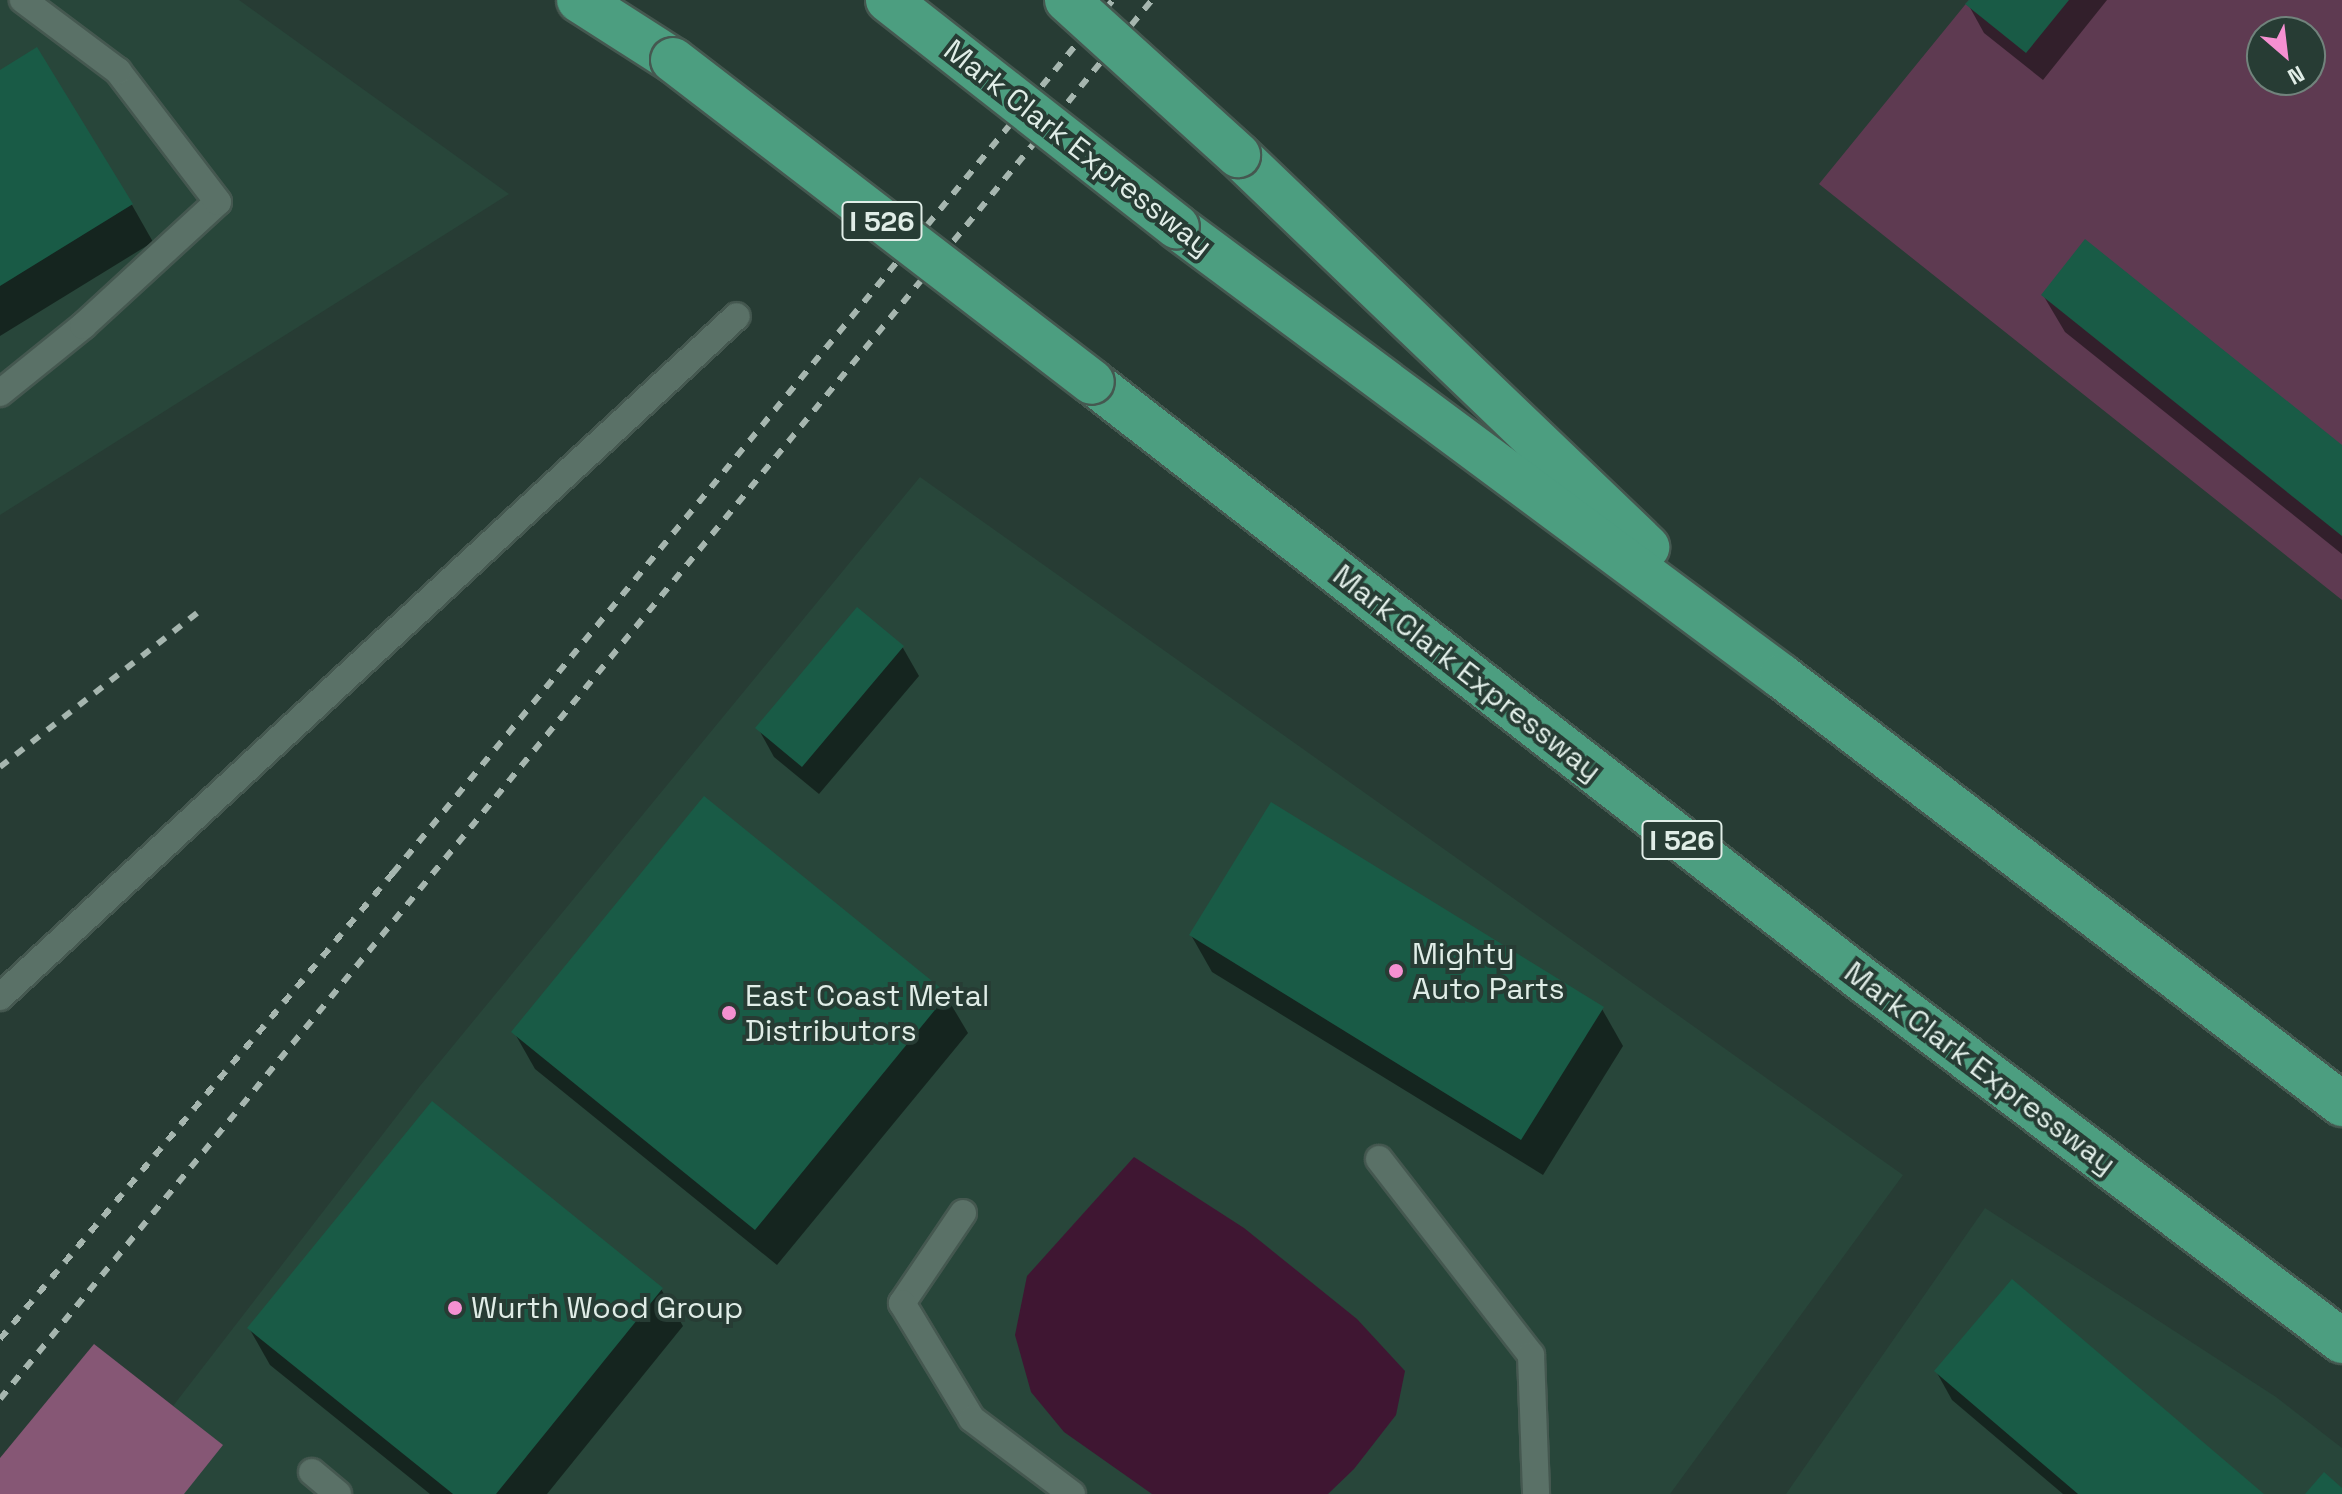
<!DOCTYPE html>
<style>
body{margin:0}
#map{position:relative;width:2342px;height:1494px;overflow:hidden;background:#273c34;font-family:"Space Grotesk",sans-serif}
div>[style]{position:absolute}
[style*='--x']{left:calc(var(--x)*1px);top:calc(var(--y)*1px);width:calc(var(--w)*1px);rotate:calc(var(--a)*1deg)}
.built>*{inset:0;background:#28463a}
.green>*{inset:0;background:#5e3a51}
.forest>*{inset:0;background:#865775}
.water>*{inset:0;background:#3f1632}
.shadow>*{inset:0;background:#0007}
.building>*{inset:0;background:#195b46}
.roads{filter:drop-shadow(2px 0 #455850) drop-shadow(-2px 0 #455850) drop-shadow(0 2px #455850) drop-shadow(0 -2px #455850)}
.lane>*{height:26px;margin:-13px;padding:0 13px;transform-origin:13px;border-radius:13px;background:#5a7167}
.highway>*{height:44px;margin:-22px;padding:0 22px;transform-origin:22px;border-radius:22px;background:#4c9e80}
.rail>*{height:6px;margin-top:-3px;transform-origin:0;background:repeating-linear-gradient(90deg,#a6b6af 0 10px,transparent 0 20px)}
.bridges{filter:drop-shadow(2px 0 #455850) drop-shadow(-2px 0 #455850) drop-shadow(0 2px #455850) drop-shadow(0 -2px #455850)}
.highway-bridge>*{height:44px;margin:-22px;padding:0 22px;transform-origin:22px;border-radius:22px;background:#4c9e80}
.dots>*{width:22px;height:22px;translate:-50% -50%;box-sizing:border-box;border:4px solid #273c34;border-radius:50%}
span{translate:-50% -50%;white-space:nowrap;text-align:center;line-height:1.15;-webkit-text-stroke:8px #273c34;paint-order:stroke}
.shield-label span{padding:2px 6px;background:#273c34;border:2px solid;border-radius:6px;-webkit-text-stroke-width:0}
.shield-label{font-size:28px;color:#e0ede7;font-weight:700}
.street-label{font-size:30px;color:#e0ede7}
.poi-label{font-size:30px;color:#e0ede7}
.left{translate:0 -50%;text-align:left}
.north{position:absolute;left:2246px;top:16px;width:80px;height:80px;box-sizing:border-box;background:#273c34;border:2px solid #71837c;border-radius:50%;rotate:152deg;font-size:22px;font-weight:700;line-height:32px;text-align:center;color:#e0ede7}
.north::after{content:'';display:block;margin:auto;width:28px;height:36px;background:#f590d1;clip-path:polygon(50% 0,100% 100%,50% 72%,0 100%)}
</style>
<div id="map">
<div class="built">
<div style="clip-path:polygon(0 0,239px 0,509px 194px,0 515px)"></div>
<div style="clip-path:polygon(920px 477px,1903px 1175px,1670px 1494px,183px 1494px,222px 1445px,173px 1406px,420px 1086px)"></div>
<div style="clip-path:polygon(1985px 1208px,2276px 1397px,2342px 1448px,2342px 1494px,1786px 1494px)"></div>
</div>
<div class="green">
<div style="clip-path:polygon(evenodd,1969px 0,2342px 0,2342px 600px,1819px 184px,1969px 0,2262px 32px,2310px 32px,2310px 80px,2262px 80px,2262px 32px)"></div>
</div>
<div class="forest">
<div style="clip-path:polygon(94px 1344px,223px 1445px,184px 1494px,0 1494px,0 1458px)"></div>
</div>
<div class="water">
<div style="clip-path:polygon(1134px 1157px,1244px 1228px,1357px 1319px,1405px 1371px,1396px 1415px,1354px 1469px,1328px 1494px,1152px 1494px,1064px 1432px,1031px 1392px,1015px 1335px,1027px 1276px)"></div>
</div>
<div class="shadow">
<div style="clip-path:polygon(1971px 0,2107px 0,2043px 80px,1984px 33px,1968px 4px)"></div>
<div style="clip-path:polygon(0 73px,132px 205px,153px 242px,0 336px)"></div>
<div style="clip-path:polygon(2043px 295px,2342px 448px,2342px 554px,2065px 332px)"></div>
<div style="clip-path:polygon(858px 610px,903px 648px,919px 676px,819px 794px,774px 757px,758px 728px)"></div>
<div style="clip-path:polygon(1191px 935px,1602px 1009px,1623px 1046px,1543px 1175px,1212px 972px)"></div>
<div style="clip-path:polygon(946px 996px,968px 1033px,777px 1265px,535px 1069px,514px 1032px)"></div>
<div style="clip-path:polygon(661px 1289px,683px 1326px,547px 1494px,430px 1494px,270px 1365px,249px 1328px)"></div>
<div style="clip-path:polygon(1936px 1371px,2261px 1494px,2063px 1494px,1952px 1400px)"></div>
</div>
<div class="building">
<div style="clip-path:polygon(1969px 0,2069px 0,2026px 53px,1965px 4px)"></div>
<div style="clip-path:polygon(37px 47px,133px 204px,0 286px,0 70px)"></div>
<div style="clip-path:polygon(2085px 239px,2342px 445px,2342px 536px,2041px 295px)"></div>
<div style="clip-path:polygon(857px 607px,904px 646px,802px 767px,755px 728px)"></div>
<div style="clip-path:polygon(704px 796px,948px 994px,755px 1230px,511px 1032px)"></div>
<div style="clip-path:polygon(1271px 802px,1604px 1007px,1521px 1140px,1189px 935px)"></div>
<div style="clip-path:polygon(432px 1101px,663px 1288px,496px 1494px,453px 1494px,247px 1328px)"></div>
<div style="clip-path:polygon(2012px 1279px,2264px 1494px,2078px 1494px,1934px 1371px)"></div>
<div style="clip-path:polygon(2324px 1472px,2342px 1488px,2342px 1494px,2305px 1494px)"></div>
</div>
<div class="roads">
<div class="lane">
<div style="--x:0;--y:393;--w:107;--a:-38.9"></div>
<div style="--x:83;--y:326;--w:183;--a:-42.6"></div>
<div style="--x:218;--y:202;--w:165;--a:-127.4"></div>
<div style="--x:118;--y:71;--w:119;--a:-143.2"></div>
<div style="--x:0;--y:997;--w:1003;--a:-42.74"></div>
<div style="--x:1379;--y:1159;--w:248;--a:52.2"></div>
<div style="--x:1531;--y:1355;--w:139;--a:87.9"></div>
<div style="--x:963;--y:1213;--w:109;--a:124.1"></div>
<div style="--x:902;--y:1303;--w:135;--a:58.9"></div>
<div style="--x:972;--y:1419;--w:125;--a:36.9"></div>
<div style="--x:312;--y:1472;--w:34;--a:40"></div>
</div>
<div class="highway">
<div style="--x:579;--y:0;--w:112;--a:32.6"></div>
<div style="--x:1238;--y:155;--w:567;--a:43.78"></div>
<div style="--x:1177;--y:227;--w:753;--a:36.63"></div>
<div style="--x:1781;--y:676;--w:706;--a:37.34"></div>
<div style="--x:1092;--y:382;--w:976;--a:37.8"></div>
<div style="--x:1863;--y:980;--w:600;--a:37"></div>
</div>
</div>
<div class="rail">
<div style="--x:0;--y:767;--w:254;--a:-38"></div>
<div style="--x:0;--y:1339;--w:610;--a:-49.86"></div>
<div style="--x:393;--y:873;--w:1132;--a:-50.49"></div>
<div style="--x:0;--y:1399;--w:1812;--a:-50.53"></div>
</div>
<div class="bridges">
<div class="highway-bridge">
<div style="--x:888;--y:0;--w:367;--a:38.1"></div>
<div style="--x:1067;--y:0;--w:231;--a:42.2"></div>
<div style="--x:673;--y:60;--w:528;--a:37.54"></div>
</div>
</div>
<div class="dots">
<div style="left:1396px;top:971px;background:#f590d1"></div>
<div style="left:729px;top:1013px;background:#f590d1"></div>
<div style="left:455px;top:1308px;background:#f590d1"></div>
</div>
<div class="shield-label">
<span style="left:882px;top:221px">I 526</span>
<span style="left:1682px;top:840px">I 526</span>
</div>
<div class="street-label">
<span style="left:1078px;top:148px;rotate:38deg">Mark Clark Expressway</span>
<span style="left:1467px;top:673px;rotate:38deg">Mark Clark Expressway</span>
<span style="left:1980px;top:1068px;rotate:37deg">Mark Clark Expressway</span>
</div>
<div class="poi-label">
<span class="left" style="left:1412px;top:971px">Mighty<br>Auto Parts</span>
<span class="left" style="left:745px;top:1013px">East Coast Metal<br>Distributors</span>
<span class="left" style="left:471px;top:1308px">Wurth Wood Group</span>
</div>
<div class="north">N</div>
</div>
